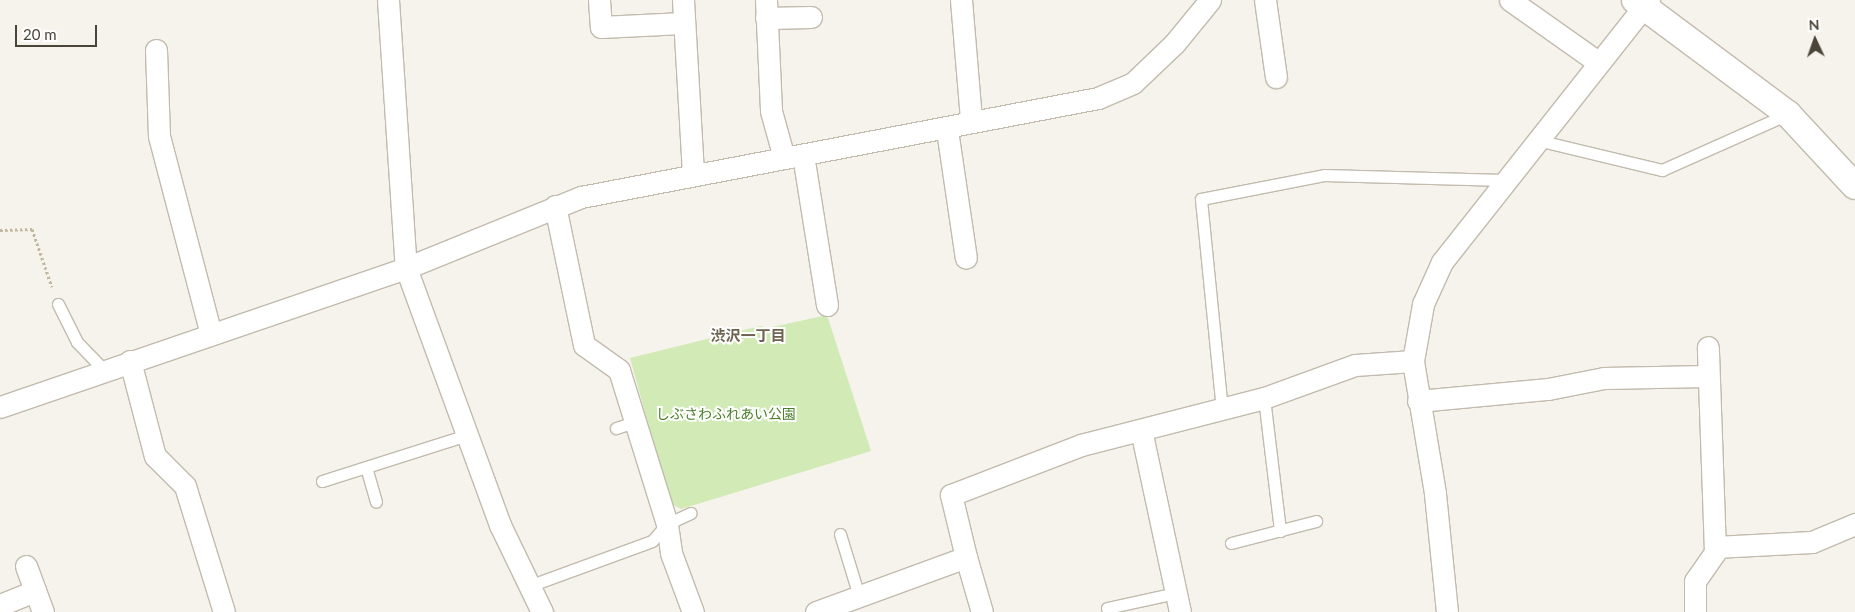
<!DOCTYPE html>
<meta charset="utf-8">
<style>
body{margin:0}
#map{position:relative;width:1855px;height:612px;overflow:hidden;background:#f6f3ec;font-family:Lato,"Noto Sans JP",sans-serif}
div>[style]{position:absolute}
[style*='--x']{left:calc(var(--x)*1px);top:calc(var(--y)*1px);width:calc(var(--w)*1px);rotate:calc(var(--a)*1deg)}
.green>*{inset:0;background:#d2eab5}
.path>*{height:3px;margin-top:-1.5px;transform-origin:0;background:repeating-linear-gradient(90deg,#c4b79f 0 2.5px,transparent 0 5px)}
.roads{filter:drop-shadow(1px 0 #c2bbae) drop-shadow(-1px 0 #c2bbae) drop-shadow(0 1px #c2bbae) drop-shadow(0 -1px #c2bbae)}
.service>*{height:11px;margin:-5.5px;padding:0 5.5px;transform-origin:5.5px;border-radius:5.5px;background:#fff}
.minor>*{height:21px;margin:-10.5px;padding:0 10.5px;transform-origin:10.5px;border-radius:10.5px;background:#fff}
.tertiary>*{height:26px;margin:-13px;padding:0 13px;transform-origin:13px;border-radius:13px;background:#fff}
span{translate:-50% -50%;white-space:nowrap;text-align:center;line-height:1.15;-webkit-text-stroke:4px #fff;paint-order:stroke}
.park-label{font-size:14px;color:#4a7f2a}
.neighbourhood-label{font-size:15px;color:#6e6250;font-weight:700}
.north{position:absolute;left:1790px;top:15px;width:50px;height:50px;-webkit-text-stroke:4px #fff;paint-order:stroke;rotate:357deg;font-size:14px;font-weight:700;line-height:20px;text-align:center;color:#4b4439}
.north::after{content:'';display:block;margin:auto;width:18px;height:22px;background:#4b4439;clip-path:polygon(50% 0,100% 100%,50% 72%,0 100%)}
.scale{position:absolute;left:15px;top:25px;width:82px;height:22px;box-sizing:border-box;border:2px solid #4b4439;border-top:0;padding-left:6px;font-size:15px;line-height:18px;white-space:nowrap;color:#4b4439;-webkit-text-stroke:4px #fff;paint-order:stroke}
</style>
<div id="map">
<div class="green">
<div style="clip-path:polygon(827px 315px,871px 451px,681px 509px,670px 503px,630px 358px,760px 326px,768px 328px)"></div>
</div>
<div class="path">
<div style="--x:0;--y:230;--w:32;--a:-2"></div>
<div style="--x:32;--y:229;--w:61;--a:71"></div>
</div>
<div class="roads">
<div class="service">
<div style="--x:1537;--y:140;--w:129;--a:13.5"></div>
<div style="--x:1662;--y:170;--w:138;--a:-24"></div>
<div style="--x:58;--y:304;--w:42;--a:63.4"></div>
<div style="--x:77;--y:342;--w:37;--a:46"></div>
<div style="--x:1264;--y:398;--w:134;--a:83.1"></div>
<div style="--x:1222;--y:410;--w:212;--a:-95.7"></div>
<div style="--x:1201;--y:199;--w:125;--a:-11"></div>
<div style="--x:1324;--y:175;--w:180;--a:1.6"></div>
<div style="--x:616;--y:428;--w:20;--a:-18"></div>
<div style="--x:366;--y:467;--w:36;--a:74"></div>
<div style="--x:322;--y:481;--w:152;--a:-17.6"></div>
<div style="--x:840;--y:534;--w:65;--a:73"></div>
<div style="--x:1231;--y:543;--w:88;--a:-14.5"></div>
<div style="--x:529;--y:586;--w:131;--a:-20.1"></div>
<div style="--x:652;--y:541;--w:23;--a:-49"></div>
<div style="--x:667;--y:524;--w:26;--a:-25"></div>
<div style="--x:1107;--y:608;--w:71;--a:-12.3"></div>
</div>
<div class="minor">
<div style="--x:388;--y:0;--w:269;--a:86.2"></div>
<div style="--x:406;--y:268;--w:274;--a:69.9"></div>
<div style="--x:500;--y:525;--w:97;--a:64.2"></div>
<div style="--x:599;--y:0;--w:27;--a:86"></div>
<div style="--x:601;--y:27;--w:82;--a:-2.8"></div>
<div style="--x:683;--y:0;--w:174;--a:86.7"></div>
<div style="--x:766;--y:0;--w:111;--a:87.4"></div>
<div style="--x:771;--y:111;--w:49;--a:74.5"></div>
<div style="--x:961;--y:0;--w:119;--a:85.2"></div>
<div style="--x:1265;--y:0;--w:78;--a:81.9"></div>
<div style="--x:1510;--y:0;--w:108;--a:35.2"></div>
<div style="--x:766;--y:18;--w:45;--a:-1.3"></div>
<div style="--x:156;--y:50;--w:86;--a:88"></div>
<div style="--x:159;--y:136;--w:205;--a:75.3"></div>
<div style="--x:947;--y:130;--w:129;--a:81.6"></div>
<div style="--x:803;--y:155;--w:152;--a:80.9"></div>
<div style="--x:555;--y:206;--w:142;--a:78.2"></div>
<div style="--x:584;--y:345;--w:43;--a:35.5"></div>
<div style="--x:619;--y:370;--w:161;--a:72.7"></div>
<div style="--x:667;--y:524;--w:29;--a:82"></div>
<div style="--x:671;--y:553;--w:63;--a:69.6"></div>
<div style="--x:130;--y:361;--w:98;--a:75.3"></div>
<div style="--x:155;--y:456;--w:42;--a:45"></div>
<div style="--x:185;--y:486;--w:132;--a:72.8"></div>
<div style="--x:1418;--y:401;--w:131;--a:-5.3"></div>
<div style="--x:1548;--y:389;--w:57;--a:-11.1"></div>
<div style="--x:1604;--y:378;--w:103;--a:-1.1"></div>
<div style="--x:0;--y:407;--w:429;--a:-18.9"></div>
<div style="--x:406;--y:268;--w:189;--a:-22.1"></div>
<div style="--x:581;--y:197;--w:526;--a:-10.84"></div>
<div style="--x:1098;--y:98;--w:38;--a:-23"></div>
<div style="--x:1133;--y:83;--w:57;--a:-43.6"></div>
<div style="--x:1174;--y:44;--w:57;--a:-50.7"></div>
<div style="--x:1141;--y:430;--w:186;--a:77.9"></div>
<div style="--x:1715;--y:547;--w:97;--a:-3"></div>
<div style="--x:1812;--y:542;--w:47;--a:-22.7"></div>
<div style="--x:966;--y:557;--w:57;--a:73.8"></div>
<div style="--x:26;--y:566;--w:49;--a:69.7"></div>
<div style="--x:0;--y:605;--w:38;--a:-22"></div>
<div style="--x:816;--y:612;--w:160;--a:-20.1"></div>
<div style="--x:966;--y:557;--w:64;--a:-103.6"></div>
<div style="--x:951;--y:495;--w:139;--a:-21"></div>
<div style="--x:1081;--y:445;--w:189;--a:-14.4"></div>
<div style="--x:1264;--y:398;--w:97;--a:-19.9"></div>
<div style="--x:1355;--y:365;--w:58;--a:-3.9"></div>
<div style="--x:1447;--y:612;--w:120;--a:-95.8"></div>
<div style="--x:1435;--y:493;--w:134;--a:-99.5"></div>
<div style="--x:1413;--y:361;--w:58;--a:-80"></div>
<div style="--x:1423;--y:304;--w:46;--a:-65.7"></div>
<div style="--x:1442;--y:262;--w:334;--a:-51.7"></div>
<div style="--x:1695;--y:612;--w:31;--a:-90"></div>
<div style="--x:1695;--y:581;--w:35;--a:-55"></div>
<div style="--x:1715;--y:552;--w:205;--a:-92"></div>
</div>
<div class="tertiary">
<div style="--x:1635;--y:0;--w:191;--a:36.7"></div>
<div style="--x:1788;--y:114;--w:98;--a:47.1"></div>
</div>
</div>
<div class="park-label">
<span style="left:726px;top:414px">しぶさわふれあい公園</span>
</div>
<div class="neighbourhood-label">
<span style="left:748px;top:336px">渋沢一丁目</span>
</div>
<div class="north">N</div>
<div class="scale">20 m</div>
</div>
